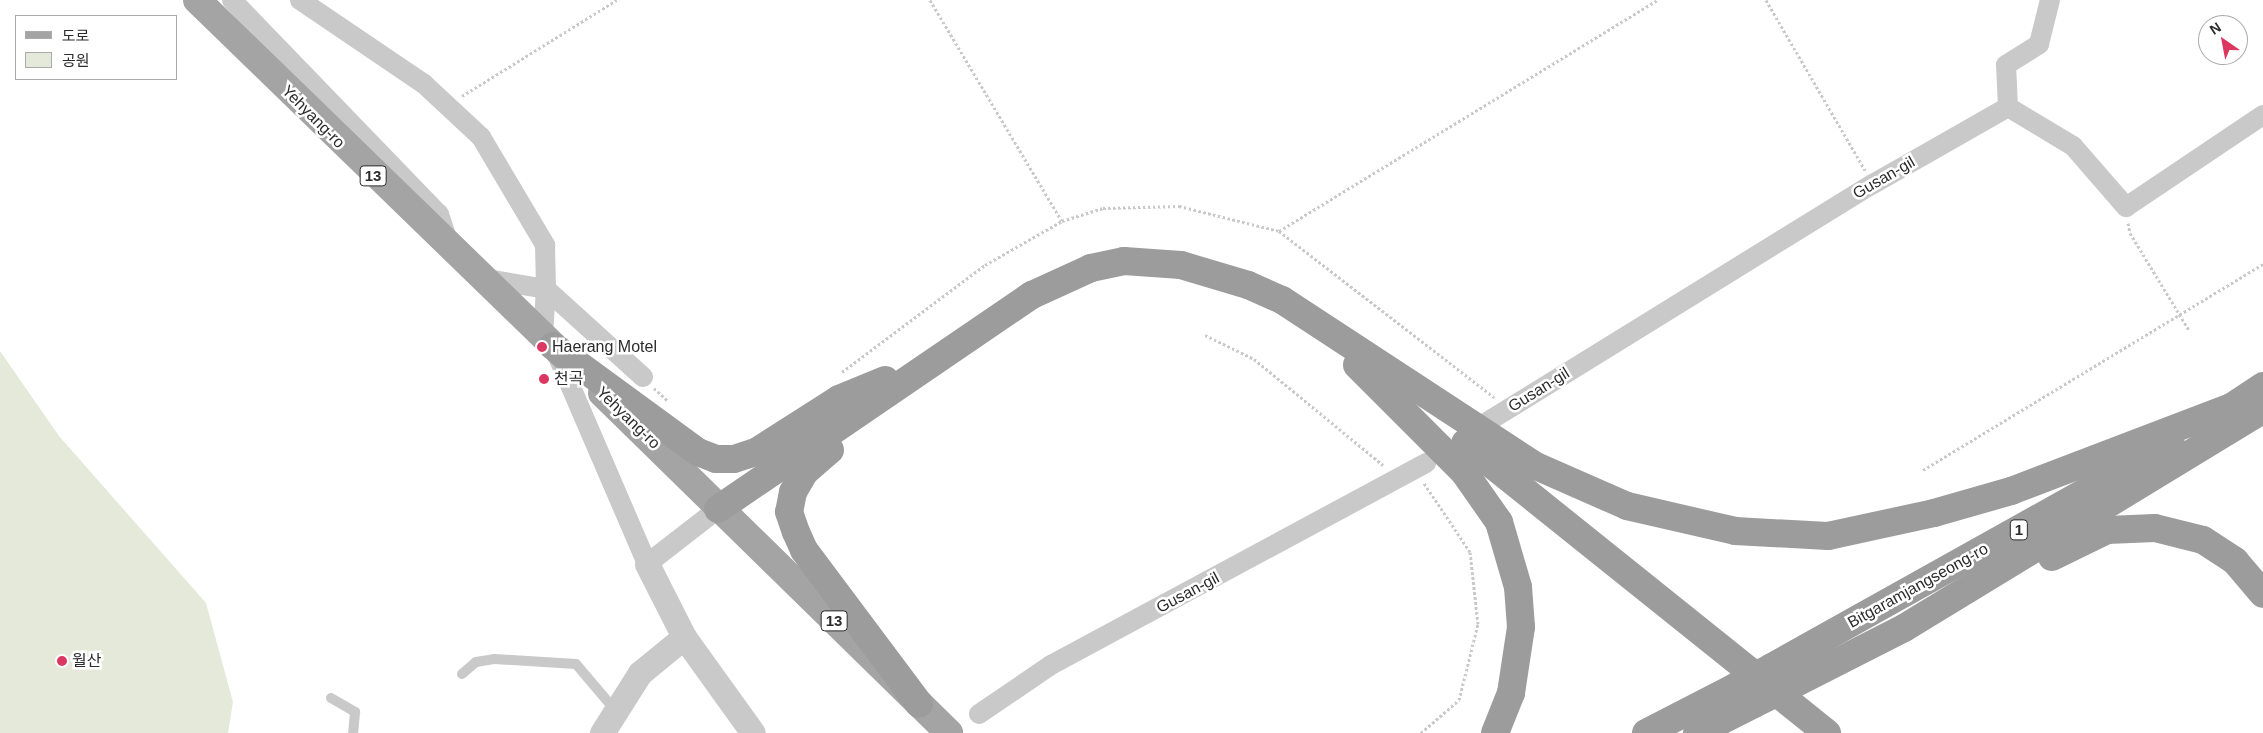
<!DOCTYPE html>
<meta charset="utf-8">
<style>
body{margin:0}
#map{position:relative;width:2263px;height:733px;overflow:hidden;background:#fff;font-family:Helvetica,"Noto Sans KR",sans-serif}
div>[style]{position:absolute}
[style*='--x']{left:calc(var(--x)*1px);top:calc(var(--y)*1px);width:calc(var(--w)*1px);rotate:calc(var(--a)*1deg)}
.green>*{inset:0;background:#e5e9da}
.path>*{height:3px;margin-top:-1.5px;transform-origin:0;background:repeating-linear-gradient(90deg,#c9c9c9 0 2.5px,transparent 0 5px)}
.service>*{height:10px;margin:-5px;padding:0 5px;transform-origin:5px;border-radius:5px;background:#c9c9c9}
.minor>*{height:20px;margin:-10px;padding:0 10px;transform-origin:10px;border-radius:10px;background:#c9c9c9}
.tertiary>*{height:25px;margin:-12.5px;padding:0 12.5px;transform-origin:12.5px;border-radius:12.5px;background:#c9c9c9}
.primary>*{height:28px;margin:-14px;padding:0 14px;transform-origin:14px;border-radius:14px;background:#a4a4a4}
.trunk>*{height:28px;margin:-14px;padding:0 14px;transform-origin:14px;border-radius:14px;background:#9c9c9c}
.trunk-bridge>*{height:28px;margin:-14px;padding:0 14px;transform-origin:14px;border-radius:14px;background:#9c9c9c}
.dots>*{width:14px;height:14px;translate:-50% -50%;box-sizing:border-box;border:2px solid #fff;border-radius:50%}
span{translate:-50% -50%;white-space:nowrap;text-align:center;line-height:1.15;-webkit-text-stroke:5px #fff;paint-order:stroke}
.shield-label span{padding:1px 4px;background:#fff;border:1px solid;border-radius:4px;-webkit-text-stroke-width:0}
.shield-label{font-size:15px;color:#2c2c2c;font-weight:700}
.street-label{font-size:16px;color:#2c2c2c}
.poi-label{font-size:16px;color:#2c2c2c}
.left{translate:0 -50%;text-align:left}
.legend{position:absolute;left:15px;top:15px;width:162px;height:65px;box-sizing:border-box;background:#fff;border:1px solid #ababab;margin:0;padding:6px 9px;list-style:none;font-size:15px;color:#2c2c2c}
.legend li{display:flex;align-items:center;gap:10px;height:25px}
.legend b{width:25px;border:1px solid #ababab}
.north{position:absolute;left:2198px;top:15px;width:50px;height:50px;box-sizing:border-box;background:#fff;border:1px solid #ababab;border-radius:50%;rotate:327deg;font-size:14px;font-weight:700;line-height:20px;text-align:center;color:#2c2c2c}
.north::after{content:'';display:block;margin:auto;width:18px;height:22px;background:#db3761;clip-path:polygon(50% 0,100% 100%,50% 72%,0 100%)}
</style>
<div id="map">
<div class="green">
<div style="clip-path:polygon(0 351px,59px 436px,206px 603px,233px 702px,228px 733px,0 733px)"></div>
</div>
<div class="path">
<div style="--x:930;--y:0;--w:257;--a:59.2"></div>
<div style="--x:1766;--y:0;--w:197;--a:59.8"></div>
<div style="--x:462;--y:96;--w:182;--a:-31.8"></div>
<div style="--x:2128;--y:223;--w:10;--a:79"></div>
<div style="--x:2130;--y:233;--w:114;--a:58.7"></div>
<div style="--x:1279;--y:231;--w:444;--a:-31.4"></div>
<div style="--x:1205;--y:335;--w:55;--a:26.1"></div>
<div style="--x:1254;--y:359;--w:167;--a:39.4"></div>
<div style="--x:842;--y:372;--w:179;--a:-36.8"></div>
<div style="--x:985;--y:265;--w:89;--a:-29.7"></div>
<div style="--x:1062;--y:221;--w:43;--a:-17.6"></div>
<div style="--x:1103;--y:208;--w:76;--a:-1.5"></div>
<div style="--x:1179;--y:206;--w:103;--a:14"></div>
<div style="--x:1279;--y:231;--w:272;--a:37.7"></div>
<div style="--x:654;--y:388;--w:19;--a:43"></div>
<div style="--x:1923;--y:470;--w:398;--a:-31.2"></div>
<div style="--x:1421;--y:733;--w:50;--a:-41"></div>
<div style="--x:1459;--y:700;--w:78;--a:-76"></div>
<div style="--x:1478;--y:624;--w:72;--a:-96.3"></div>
<div style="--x:1470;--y:552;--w:83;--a:-123.7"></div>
</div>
<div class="service">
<div style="--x:462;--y:674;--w:18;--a:-41"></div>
<div style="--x:476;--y:662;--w:18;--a:-9"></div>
<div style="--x:494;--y:659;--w:82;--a:3.5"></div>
<div style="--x:576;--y:664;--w:60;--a:49.7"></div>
<div style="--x:331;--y:698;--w:28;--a:30"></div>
<div style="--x:355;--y:712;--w:21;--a:95"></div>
</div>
<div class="minor">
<div style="--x:232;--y:0;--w:298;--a:46"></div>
<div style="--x:439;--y:214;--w:29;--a:72"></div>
<div style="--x:300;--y:0;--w:150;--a:34.1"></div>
<div style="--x:424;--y:84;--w:78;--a:42.9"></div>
<div style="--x:481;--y:137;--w:126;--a:59.3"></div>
<div style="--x:545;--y:245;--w:44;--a:88.7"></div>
<div style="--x:546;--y:289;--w:131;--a:42.2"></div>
<div style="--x:2008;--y:107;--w:76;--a:31"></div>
<div style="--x:2073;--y:146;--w:81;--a:49"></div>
<div style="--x:2126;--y:207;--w:165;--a:-33.9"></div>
<div style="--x:2008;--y:107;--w:42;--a:-92.7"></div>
<div style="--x:2006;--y:65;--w:39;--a:-32"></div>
<div style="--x:2039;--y:44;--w:45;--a:-76"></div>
<div style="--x:481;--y:278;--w:66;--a:9.6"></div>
<div style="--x:546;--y:289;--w:47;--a:93.7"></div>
<div style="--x:555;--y:350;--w:233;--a:66.7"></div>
<div style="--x:647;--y:564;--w:90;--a:-37.8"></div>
<div style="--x:1487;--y:422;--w:453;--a:-31.7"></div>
<div style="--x:1873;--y:184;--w:155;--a:-29.7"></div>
<div style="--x:979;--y:714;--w:87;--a:-34.2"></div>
<div style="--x:1051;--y:665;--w:426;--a:-28.3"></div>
</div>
<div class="tertiary">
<div style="--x:647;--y:564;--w:82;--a:63.1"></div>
<div style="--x:684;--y:637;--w:118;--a:54.3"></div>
<div style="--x:602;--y:733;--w:71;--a:-57.7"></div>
<div style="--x:640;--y:673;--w:57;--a:-39.3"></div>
</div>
<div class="primary">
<div style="--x:197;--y:0;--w:521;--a:44.14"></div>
<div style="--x:602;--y:393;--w:486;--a:44.4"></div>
</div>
<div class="trunk">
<div style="--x:553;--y:346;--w:180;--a:36.2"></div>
<div style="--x:698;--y:452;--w:19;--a:21"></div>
<div style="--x:716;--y:459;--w:18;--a:0"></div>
<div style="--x:734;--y:459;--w:23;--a:-18"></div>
<div style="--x:756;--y:452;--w:98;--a:-32.6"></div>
<div style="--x:839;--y:399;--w:50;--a:-22.4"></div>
<div style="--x:1357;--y:365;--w:151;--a:45"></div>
<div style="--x:1464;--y:472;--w:61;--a:55"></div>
<div style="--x:1499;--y:522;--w:68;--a:73.7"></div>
<div style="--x:1518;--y:587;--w:40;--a:85.7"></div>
<div style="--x:1521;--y:627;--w:67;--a:98.6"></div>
<div style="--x:1511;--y:693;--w:43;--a:111.8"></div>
<div style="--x:2218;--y:416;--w:54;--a:-33.7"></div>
<div style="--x:1465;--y:443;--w:464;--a:38.7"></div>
<div style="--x:830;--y:450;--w:35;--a:139"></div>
<div style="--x:804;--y:473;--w:22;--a:120"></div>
<div style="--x:793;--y:492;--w:20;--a:101"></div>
<div style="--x:789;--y:512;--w:21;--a:71"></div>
<div style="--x:796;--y:532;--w:20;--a:66"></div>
<div style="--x:804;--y:550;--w:192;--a:53.2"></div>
<div style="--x:718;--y:509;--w:380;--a:-34.3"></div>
<div style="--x:1032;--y:295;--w:65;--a:-24.6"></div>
<div style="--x:1091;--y:268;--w:34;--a:-12"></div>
<div style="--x:1124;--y:261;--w:57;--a:4"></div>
<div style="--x:1181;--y:265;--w:70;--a:16.6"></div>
<div style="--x:1248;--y:285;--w:37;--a:24"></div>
<div style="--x:1282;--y:300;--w:303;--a:33.2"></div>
<div style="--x:1536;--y:466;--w:99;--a:23.7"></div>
<div style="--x:1627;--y:506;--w:111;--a:13"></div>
<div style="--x:1735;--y:531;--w:93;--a:3.1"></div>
<div style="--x:1828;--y:536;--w:108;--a:-12.2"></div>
<div style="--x:1934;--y:513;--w:80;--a:-15.9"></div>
<div style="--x:2011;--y:491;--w:239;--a:-20.9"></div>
<div style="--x:2052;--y:557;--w:61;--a:-26.1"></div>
<div style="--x:2107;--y:530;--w:48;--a:-2.4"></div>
<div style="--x:2155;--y:528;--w:49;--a:14"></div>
<div style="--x:2203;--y:540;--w:38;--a:33"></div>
<div style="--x:2235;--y:561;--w:43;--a:49.7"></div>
<div style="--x:1772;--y:667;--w:457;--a:-29.2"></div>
<div style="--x:1794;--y:684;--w:123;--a:-27"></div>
<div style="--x:1904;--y:628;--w:420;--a:-31.3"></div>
<div style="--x:1646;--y:733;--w:100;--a:-27.3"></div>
<div style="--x:1697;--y:733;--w:64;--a:-27"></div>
</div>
<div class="trunk-bridge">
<div style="--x:1735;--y:687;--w:42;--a:-28.4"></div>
<div style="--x:1754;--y:704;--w:45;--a:-26.6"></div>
</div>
<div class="dots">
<div style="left:542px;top:347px;background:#db3761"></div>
<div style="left:544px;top:379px;background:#db3761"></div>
<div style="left:62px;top:661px;background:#db3761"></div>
</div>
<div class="shield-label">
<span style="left:373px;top:176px">13</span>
<span style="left:2019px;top:530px">1</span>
<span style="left:834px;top:621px">13</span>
</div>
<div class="street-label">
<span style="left:313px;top:117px;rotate:45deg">Yehyang-ro</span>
<span style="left:1884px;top:178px;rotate:-30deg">Gusan-gil</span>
<span style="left:1539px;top:390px;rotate:-32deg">Gusan-gil</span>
<span style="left:628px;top:418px;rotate:44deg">Yehyang-ro</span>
<span style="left:1918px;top:586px;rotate:-29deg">Bitgaramjangseong-ro</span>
<span style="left:1188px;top:593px;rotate:-28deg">Gusan-gil</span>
</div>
<div class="poi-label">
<span class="left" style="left:552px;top:347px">Haerang Motel</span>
<span class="left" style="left:554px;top:379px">천곡</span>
<span class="left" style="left:72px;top:661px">월산</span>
</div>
<ul class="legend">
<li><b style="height:6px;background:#a4a4a4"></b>도로</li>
<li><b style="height:14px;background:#e5e9da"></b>공원</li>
</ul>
<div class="north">N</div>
</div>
